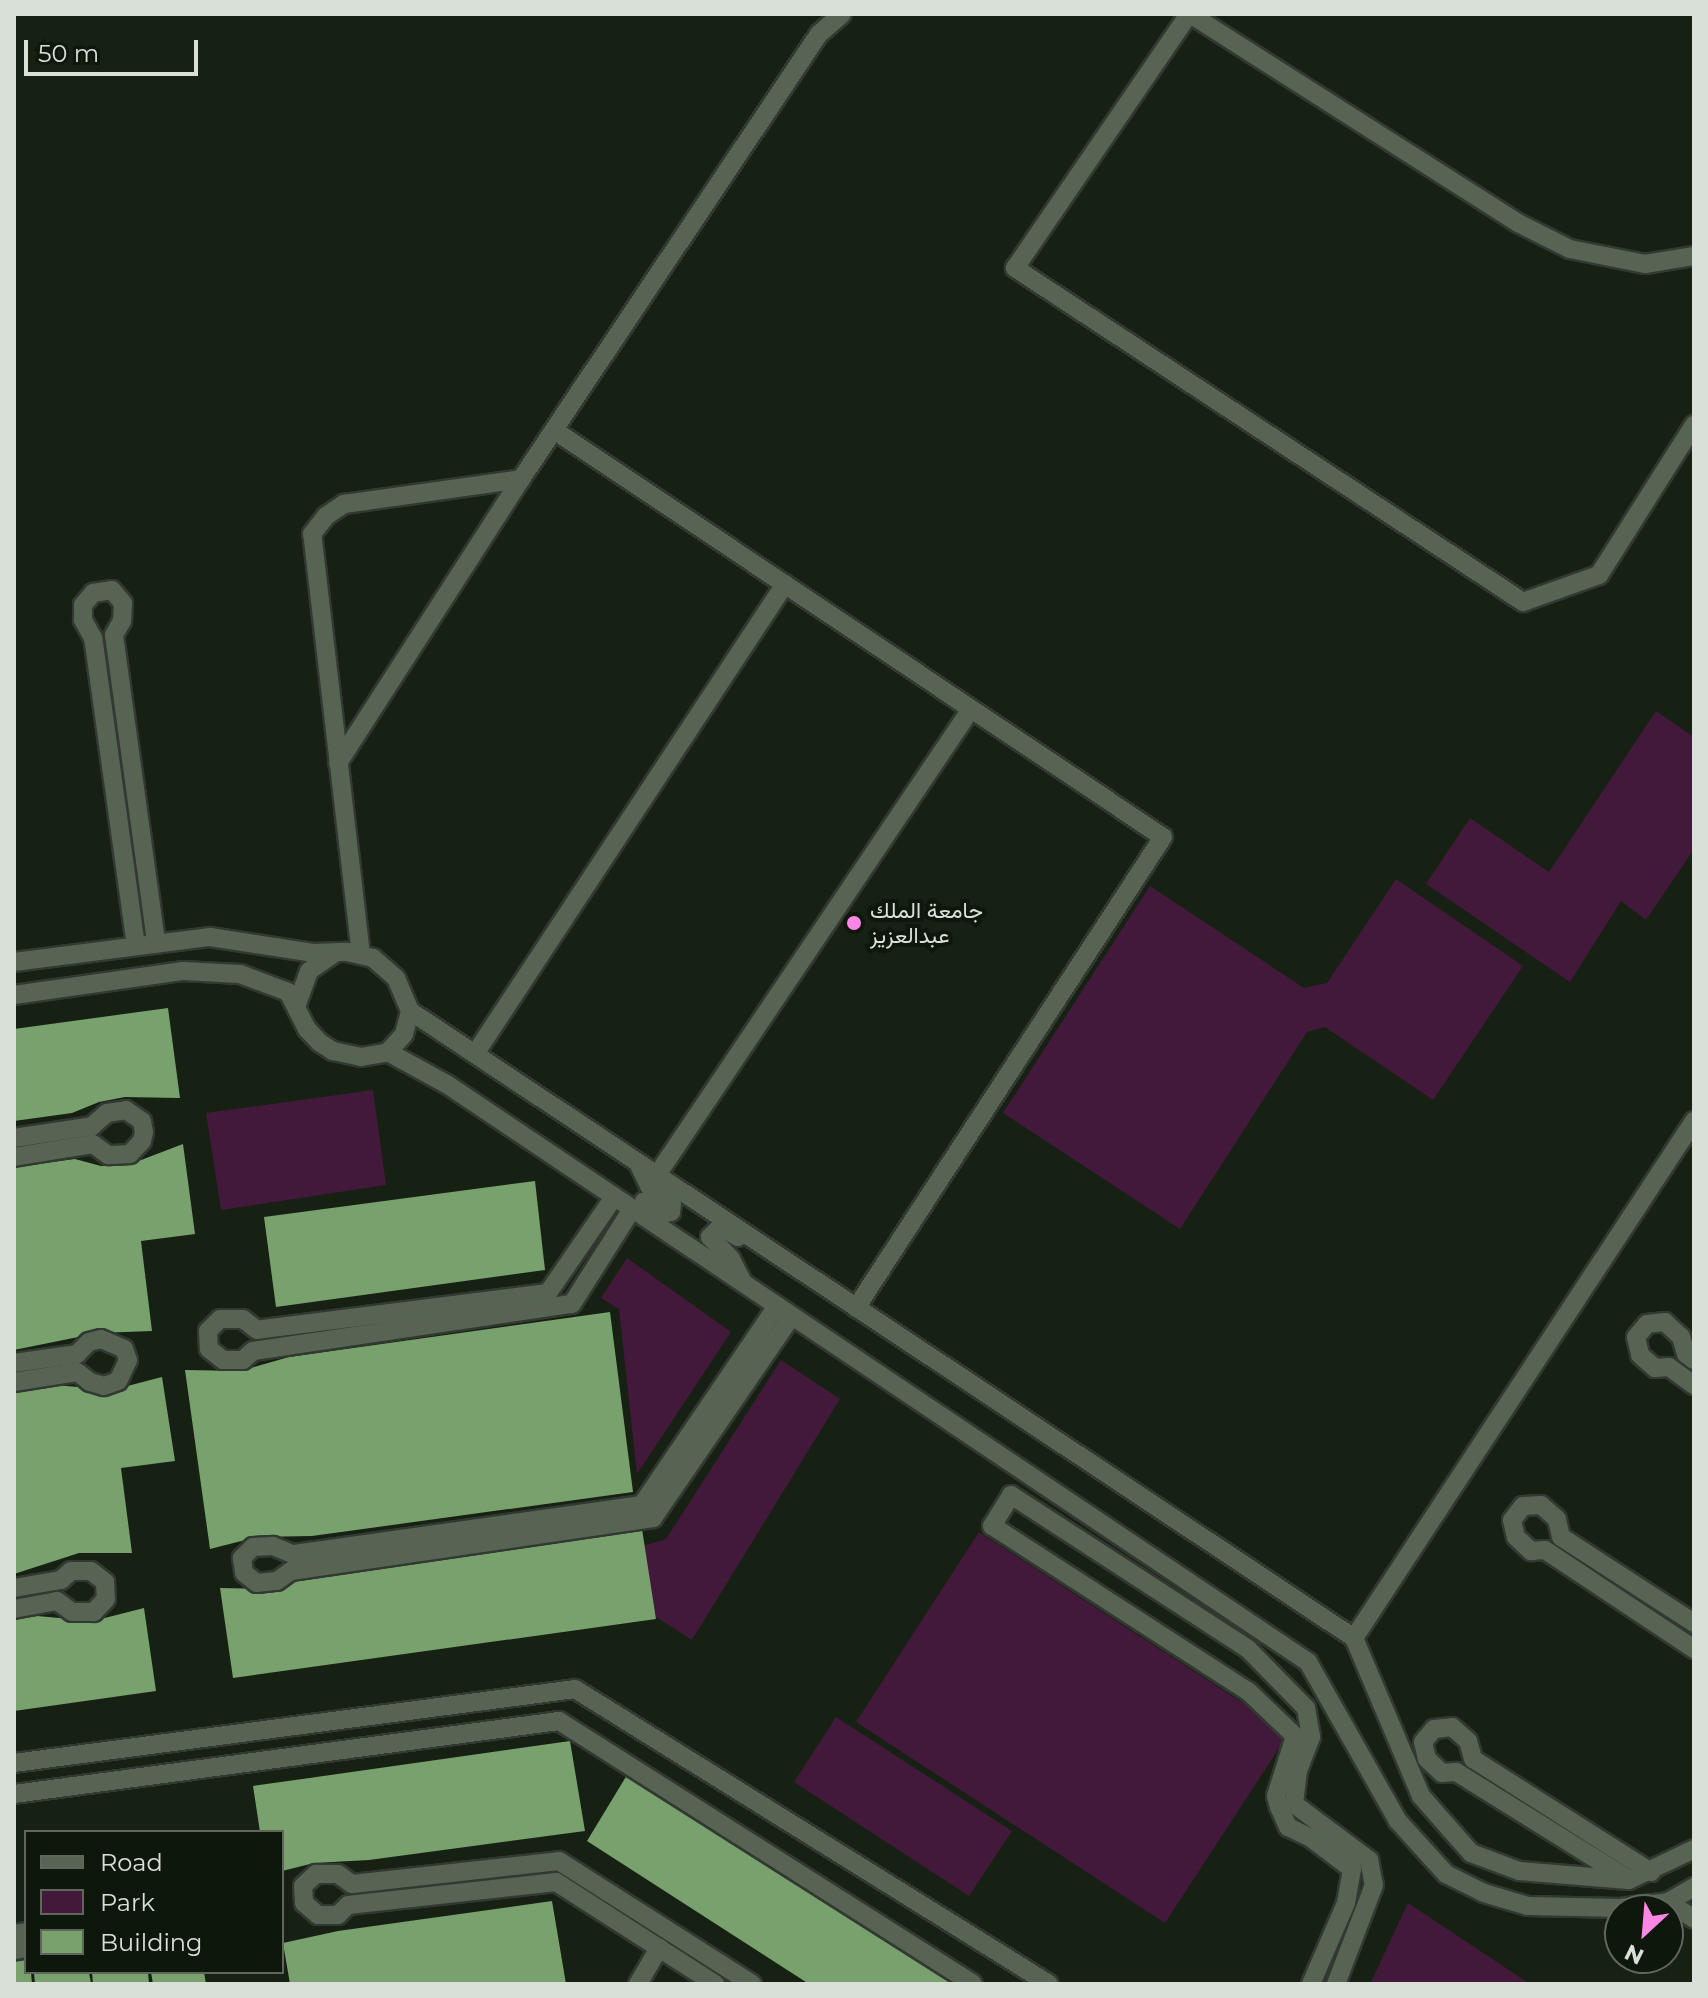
<!DOCTYPE html>
<meta charset="utf-8">
<style>
body{margin:0}
#map{position:relative;width:1708px;height:1998px;overflow:hidden;background:#162113;font-family:Montserrat,Vazirmatn,sans-serif}
div>[style]{position:absolute}
[style*='--x']{left:calc(var(--x)*1px);top:calc(var(--y)*1px);width:calc(var(--w)*1px);rotate:calc(var(--a)*1deg)}
.green>*{inset:0;background:#42193a}
.building>*{inset:0;background:#79a16e}
.roads{filter:drop-shadow(2px 0 #323931) drop-shadow(-2px 0 #323931) drop-shadow(0 2px #323931) drop-shadow(0 -2px #323931)}
.street>*{height:18px;margin:-9px;padding:0 9px;transform-origin:9px;border-radius:9px;background:#576454}
.dots>*{width:22px;height:22px;translate:-50% -50%;box-sizing:border-box;border:4px solid #0d170b;border-radius:50%}
span{translate:-50% -50%;white-space:nowrap;text-align:center;line-height:1.15;-webkit-text-stroke:8px #0d170b;paint-order:stroke}
.poi-label{font-size:22px;color:#d9e0d7}
.left{translate:0 -50%;text-align:left}
.frame{position:absolute;inset:0;border:16px solid #d9e0d7;pointer-events:none}
.legend{position:absolute;left:24px;top:1830px;width:260px;height:144px;box-sizing:border-box;background:#0d170b;border:2px solid #5f675d;margin:0;padding:10px 14px;list-style:none;font-size:24px;color:#d9e0d7}
.legend li{display:flex;align-items:center;gap:16px;height:40px}
.legend b{width:40px;border:2px solid #5f675d}
.north{position:absolute;left:1604px;top:1894px;width:80px;height:80px;box-sizing:border-box;background:#0d170b;border:2px solid #5f675d;border-radius:50%;rotate:206deg;font-size:22px;font-weight:700;line-height:32px;text-align:center;color:#d9e0d7}
.north::after{content:'';display:block;margin:auto;width:28px;height:36px;background:#fc86e3;clip-path:polygon(50% 0,100% 100%,50% 72%,0 100%)}
.scale{position:absolute;left:24px;top:40px;width:174px;height:36px;box-sizing:border-box;border:4px solid #d9e0d7;border-top:0;padding-left:10px;font-size:24px;line-height:28px;white-space:nowrap;color:#d9e0d7;-webkit-text-stroke:6px #0d170b;paint-order:stroke}
</style>
<div id="map">
<div class="green">
<div style="clip-path:polygon(1656px 711px,1694px 737px,1694px 849px,1646px 920px,1621px 901px,1570px 982px,1426px 884px,1470px 818px,1549px 872px)"></div>
<div style="clip-path:polygon(1396px 879px,1523px 966px,1433px 1100px,1325px 1027px,1307px 1032px,1180px 1229px,1003px 1113px,1150px 886px,1304px 988px,1327px 983px)"></div>
<div style="clip-path:polygon(373px 1090px,386px 1185px,221px 1210px,206px 1113px)"></div>
<div style="clip-path:polygon(627px 1258px,731px 1332px,637px 1474px,619px 1309px,601px 1298px)"></div>
<div style="clip-path:polygon(781px 1360px,840px 1399px,692px 1640px,656px 1617px,643px 1546px,666px 1539px)"></div>
<div style="clip-path:polygon(979px 1532px,1289px 1733px,1165px 1923px,856px 1722px)"></div>
<div style="clip-path:polygon(836px 1717px,1012px 1831px,969px 1896px,794px 1782px)"></div>
<div style="clip-path:polygon(1408px 1903px,1530px 1984px,1370px 1984px)"></div>
</div>
<div class="building">
<div style="clip-path:polygon(168px 1008px,180px 1098px,125px 1097px,99px 1102px,72px 1113px,14px 1121px,14px 1029px)"></div>
<div style="clip-path:polygon(183px 1144px,195px 1234px,141px 1241px,152px 1331px,98px 1333px,14px 1350px,14px 1167px,75px 1159px,101px 1166px,128px 1165px)"></div>
<div style="clip-path:polygon(535px 1181px,545px 1270px,276px 1307px,264px 1217px)"></div>
<div style="clip-path:polygon(610px 1312px,633px 1492px,312px 1536px,257px 1537px,210px 1549px,185px 1370px,240px 1371px,289px 1357px)"></div>
<div style="clip-path:polygon(162px 1377px,175px 1461px,121px 1468px,132px 1553px,79px 1553px,14px 1574px,14px 1391px,55px 1385px,112px 1390px)"></div>
<div style="clip-path:polygon(642px 1529px,656px 1619px,233px 1678px,220px 1588px,269px 1589px,321px 1574px)"></div>
<div style="clip-path:polygon(144px 1608px,156px 1691px,14px 1711px,14px 1619px,37px 1616px,93px 1621px)"></div>
<div style="clip-path:polygon(570px 1741px,585px 1831px,369px 1860px,314px 1863px,282px 1871px,282px 1832px,260px 1832px,253px 1786px)"></div>
<div style="clip-path:polygon(627px 1775px,811px 1891px,955px 1984px,809px 1984px,587px 1841px)"></div>
<div style="clip-path:polygon(552px 1901px,566px 1984px,290px 1984px,283px 1943px,338px 1931px)"></div>
<div style="clip-path:polygon(26px 1960px,26px 1972px,31px 1972px,32px 1984px,14px 1984px,14px 1962px)"></div>
<div style="clip-path:polygon(34px 1972px,89px 1972px,91px 1984px,35px 1984px)"></div>
<div style="clip-path:polygon(92px 1972px,148px 1972px,149px 1984px,93px 1984px)"></div>
<div style="clip-path:polygon(151px 1972px,204px 1972px,206px 1984px,153px 1984px)"></div>
</div>
<div class="roads">
<div class="street">
<div style="--x:1189;--y:14;--w:308;--a:124.4"></div>
<div style="--x:1015;--y:268;--w:608;--a:33.32"></div>
<div style="--x:1523;--y:602;--w:81;--a:-19.6"></div>
<div style="--x:1599;--y:575;--w:178;--a:-57.7"></div>
<div style="--x:1190;--y:14;--w:389;--a:32.5"></div>
<div style="--x:1518;--y:223;--w:58;--a:26.6"></div>
<div style="--x:1570;--y:249;--w:76;--a:11.3"></div>
<div style="--x:1645;--y:264;--w:50;--a:-9.3"></div>
<div style="--x:554;--y:430;--w:732;--a:33.76"></div>
<div style="--x:1163;--y:837;--w:562;--a:123.1"></div>
<div style="--x:338;--y:763;--w:338;--a:-57.2"></div>
<div style="--x:521;--y:479;--w:536;--a:-56.19"></div>
<div style="--x:819;--y:34;--w:30;--a:-41"></div>
<div style="--x:136;--y:946;--w:311;--a:-97.9"></div>
<div style="--x:93;--y:638;--w:21;--a:-119"></div>
<div style="--x:83;--y:620;--w:15;--a:-90"></div>
<div style="--x:83;--y:605;--w:16;--a:-50"></div>
<div style="--x:93;--y:593;--w:19;--a:-9"></div>
<div style="--x:112;--y:590;--w:17;--a:50"></div>
<div style="--x:123;--y:603;--w:18;--a:93"></div>
<div style="--x:122;--y:621;--w:16;--a:120"></div>
<div style="--x:114;--y:635;--w:311;--a:82.2"></div>
<div style="--x:361;--y:955;--w:424;--a:-96.6"></div>
<div style="--x:312;--y:534;--w:23;--a:-52"></div>
<div style="--x:326;--y:516;--w:22;--a:-34"></div>
<div style="--x:344;--y:504;--w:179;--a:-8"></div>
<div style="--x:14;--y:962;--w:198;--a:-7.3"></div>
<div style="--x:210;--y:937;--w:104;--a:8.8"></div>
<div style="--x:313;--y:953;--w:34;--a:-2"></div>
<div style="--x:347;--y:952;--w:27;--a:13"></div>
<div style="--x:373;--y:958;--w:30;--a:41"></div>
<div style="--x:396;--y:978;--w:36;--a:67"></div>
<div style="--x:410;--y:1011;--w:1133;--a:33.59"></div>
<div style="--x:1354;--y:1638;--w:172;--a:67"></div>
<div style="--x:1421;--y:1796;--w:76;--a:48.7"></div>
<div style="--x:1471;--y:1853;--w:51;--a:20.6"></div>
<div style="--x:1519;--y:1871;--w:110;--a:4.7"></div>
<div style="--x:1629;--y:1880;--w:72;--a:-25.5"></div>
<div style="--x:14;--y:995;--w:171;--a:-8.1"></div>
<div style="--x:183;--y:971;--w:57;--a:3"></div>
<div style="--x:240;--y:974;--w:51;--a:20.6"></div>
<div style="--x:288;--y:992;--w:42;--a:62.8"></div>
<div style="--x:307;--y:1029;--w:18;--a:47"></div>
<div style="--x:319;--y:1042;--w:17;--a:33"></div>
<div style="--x:333;--y:1051;--w:29;--a:12"></div>
<div style="--x:361;--y:1057;--w:27;--a:-10"></div>
<div style="--x:388;--y:1052;--w:68;--a:28.8"></div>
<div style="--x:448;--y:1085;--w:1036;--a:33.86"></div>
<div style="--x:1308;--y:1662;--w:183;--a:60.5"></div>
<div style="--x:1398;--y:1821;--w:72;--a:47.8"></div>
<div style="--x:1446;--y:1874;--w:42;--a:26.6"></div>
<div style="--x:1484;--y:1893;--w:46;--a:16.5"></div>
<div style="--x:1528;--y:1906;--w:92;--a:1.2"></div>
<div style="--x:1620;--y:1908;--w:48;--a:-7.1"></div>
<div style="--x:1668;--y:1902;--w:30;--a:-30"></div>
<div style="--x:296;--y:1007;--w:38;--a:-70"></div>
<div style="--x:309;--y:971;--w:33;--a:-35"></div>
<div style="--x:388;--y:1052;--w:24;--a:-48"></div>
<div style="--x:404;--y:1034;--w:24;--a:-75"></div>
<div style="--x:475;--y:1054;--w:563;--a:-56.59"></div>
<div style="--x:14;--y:1138;--w:79;--a:-8.7"></div>
<div style="--x:92;--y:1126;--w:20;--a:-41"></div>
<div style="--x:107;--y:1113;--w:19;--a:-9"></div>
<div style="--x:126;--y:1110;--w:19;--a:35"></div>
<div style="--x:142;--y:1121;--w:11;--a:80"></div>
<div style="--x:144;--y:1132;--w:9;--a:103"></div>
<div style="--x:142;--y:1141;--w:18;--a:133"></div>
<div style="--x:130;--y:1154;--w:22;--a:177"></div>
<div style="--x:108;--y:1155;--w:19;--a:-144"></div>
<div style="--x:93;--y:1144;--w:80;--a:170.7"></div>
<div style="--x:638;--y:1163;--w:25;--a:64"></div>
<div style="--x:649;--y:1186;--w:29;--a:38"></div>
<div style="--x:672;--y:1204;--w:8;--a:97"></div>
<div style="--x:671;--y:1212;--w:9;--a:167"></div>
<div style="--x:662;--y:1214;--w:22;--a:-146"></div>
<div style="--x:657;--y:1175;--w:562;--a:-56.03"></div>
<div style="--x:614;--y:1197;--w:116;--a:124.5"></div>
<div style="--x:548;--y:1293;--w:293;--a:172.8"></div>
<div style="--x:257;--y:1330;--w:18;--a:-142"></div>
<div style="--x:243;--y:1319;--w:23;--a:180"></div>
<div style="--x:220;--y:1319;--w:17;--a:135"></div>
<div style="--x:208;--y:1331;--w:18;--a:87"></div>
<div style="--x:209;--y:1349;--w:18;--a:38"></div>
<div style="--x:223;--y:1360;--w:20;--a:0"></div>
<div style="--x:243;--y:1360;--w:13;--a:-42"></div>
<div style="--x:253;--y:1351;--w:322;--a:-8.4"></div>
<div style="--x:572;--y:1304;--w:112;--a:-57.7"></div>
<div style="--x:738;--y:1237;--w:14;--a:-150"></div>
<div style="--x:726;--y:1230;--w:9;--a:180"></div>
<div style="--x:717;--y:1230;--w:10;--a:135"></div>
<div style="--x:710;--y:1237;--w:30;--a:46"></div>
<div style="--x:731;--y:1259;--w:27;--a:63"></div>
<div style="--x:777;--y:1306;--w:240;--a:124.2"></div>
<div style="--x:642;--y:1505;--w:353;--a:172"></div>
<div style="--x:292;--y:1554;--w:21;--a:-157"></div>
<div style="--x:273;--y:1546;--w:20;--a:177"></div>
<div style="--x:253;--y:1547;--w:16;--a:135"></div>
<div style="--x:242;--y:1558;--w:15;--a:82"></div>
<div style="--x:244;--y:1573;--w:16;--a:38"></div>
<div style="--x:257;--y:1583;--w:20;--a:-6"></div>
<div style="--x:277;--y:1581;--w:17;--a:-36"></div>
<div style="--x:291;--y:1571;--w:366;--a:-8.3"></div>
<div style="--x:653;--y:1518;--w:244;--a:-55.5"></div>
<div style="--x:1694;--y:1360;--w:10;--a:-143"></div>
<div style="--x:1686;--y:1354;--w:18;--a:-106"></div>
<div style="--x:1681;--y:1337;--w:22;--a:-137"></div>
<div style="--x:1665;--y:1322;--w:18;--a:174"></div>
<div style="--x:1647;--y:1324;--w:17;--a:130"></div>
<div style="--x:1636;--y:1337;--w:18;--a:77"></div>
<div style="--x:1640;--y:1355;--w:20;--a:41"></div>
<div style="--x:1655;--y:1368;--w:14;--a:-4"></div>
<div style="--x:1669;--y:1367;--w:31;--a:36"></div>
<div style="--x:14;--y:1363;--w:64;--a:-8.1"></div>
<div style="--x:77;--y:1354;--w:17;--a:-45"></div>
<div style="--x:89;--y:1342;--w:12;--a:-14"></div>
<div style="--x:101;--y:1339;--w:25;--a:23"></div>
<div style="--x:124;--y:1349;--w:12;--a:70"></div>
<div style="--x:128;--y:1360;--w:23;--a:115"></div>
<div style="--x:118;--y:1381;--w:15;--a:160"></div>
<div style="--x:104;--y:1386;--w:15;--a:-164"></div>
<div style="--x:90;--y:1382;--w:16;--a:-142"></div>
<div style="--x:77;--y:1372;--w:64;--a:171"></div>
<div style="--x:14;--y:1588;--w:48;--a:-9.7"></div>
<div style="--x:61;--y:1580;--w:13;--a:-42"></div>
<div style="--x:71;--y:1571;--w:20;--a:0"></div>
<div style="--x:91;--y:1571;--w:18;--a:38"></div>
<div style="--x:105;--y:1582;--w:17;--a:87"></div>
<div style="--x:106;--y:1599;--w:18;--a:133"></div>
<div style="--x:94;--y:1612;--w:22;--a:180"></div>
<div style="--x:72;--y:1612;--w:19;--a:-144"></div>
<div style="--x:57;--y:1601;--w:44;--a:169.5"></div>
<div style="--x:1694;--y:1623;--w:158;--a:-147.1"></div>
<div style="--x:1561;--y:1537;--w:18;--a:-103"></div>
<div style="--x:1557;--y:1519;--w:21;--a:-139"></div>
<div style="--x:1541;--y:1505;--w:18;--a:177"></div>
<div style="--x:1523;--y:1506;--w:18;--a:128"></div>
<div style="--x:1512;--y:1520;--w:17;--a:77"></div>
<div style="--x:1516;--y:1537;--w:21;--a:43"></div>
<div style="--x:1531;--y:1551;--w:14;--a:-4"></div>
<div style="--x:1545;--y:1550;--w:179;--a:33.6"></div>
<div style="--x:1354;--y:1638;--w:619;--a:-56.67"></div>
<div style="--x:14;--y:1763;--w:566;--a:-7.51"></div>
<div style="--x:575;--y:1689;--w:558;--a:31.9"></div>
<div style="--x:14;--y:1794;--w:550;--a:-7.63"></div>
<div style="--x:559;--y:1721;--w:490;--a:32.4"></div>
<div style="--x:1625;--y:1877;--w:199;--a:-148.1"></div>
<div style="--x:1456;--y:1772;--w:14;--a:176"></div>
<div style="--x:1442;--y:1773;--w:21;--a:-137"></div>
<div style="--x:1427;--y:1759;--w:17;--a:-103"></div>
<div style="--x:1423;--y:1742;--w:17;--a:-50"></div>
<div style="--x:1434;--y:1729;--w:18;--a:-6"></div>
<div style="--x:1452;--y:1727;--w:21;--a:41"></div>
<div style="--x:1468;--y:1741;--w:19;--a:74"></div>
<div style="--x:1473;--y:1759;--w:211;--a:32.4"></div>
<div style="--x:1668;--y:1902;--w:31;--a:33"></div>
<div style="--x:14;--y:1934;--w:12;--a:-9"></div>
<div style="--x:14;--y:1950;--w:12;--a:-9"></div>
<div style="--x:638;--y:1984;--w:42;--a:-59.7"></div>
<div style="--x:715;--y:1984;--w:189;--a:-147.3"></div>
<div style="--x:556;--y:1882;--w:209;--a:173.7"></div>
<div style="--x:348;--y:1905;--w:14;--a:135"></div>
<div style="--x:338;--y:1915;--w:20;--a:180"></div>
<div style="--x:318;--y:1915;--w:18;--a:-139"></div>
<div style="--x:304;--y:1903;--w:17;--a:-93"></div>
<div style="--x:303;--y:1886;--w:18;--a:-43"></div>
<div style="--x:316;--y:1874;--w:22;--a:0"></div>
<div style="--x:338;--y:1874;--w:17;--a:36"></div>
<div style="--x:352;--y:1884;--w:208;--a:-6.3"></div>
<div style="--x:559;--y:1861;--w:229;--a:32.5"></div>
<div style="--x:1311;--y:1984;--w:88;--a:-66.6"></div>
<div style="--x:1346;--y:1903;--w:35;--a:-80"></div>
<div style="--x:1352;--y:1869;--w:51;--a:-142.9"></div>
<div style="--x:1311;--y:1838;--w:25;--a:-154"></div>
<div style="--x:1288;--y:1827;--w:22;--a:-114"></div>
<div style="--x:1279;--y:1807;--w:11;--a:-105"></div>
<div style="--x:1276;--y:1796;--w:63;--a:-72.4"></div>
<div style="--x:1295;--y:1736;--w:64;--a:-136.3"></div>
<div style="--x:1249;--y:1692;--w:306;--a:-147.1"></div>
<div style="--x:992;--y:1526;--w:36;--a:-58"></div>
<div style="--x:1011;--y:1495;--w:283;--a:33"></div>
<div style="--x:1248;--y:1649;--w:83;--a:45.5"></div>
<div style="--x:1306;--y:1708;--w:29;--a:80"></div>
<div style="--x:1311;--y:1737;--w:36;--a:111"></div>
<div style="--x:1298;--y:1771;--w:33;--a:97"></div>
<div style="--x:1294;--y:1804;--w:94;--a:36.7"></div>
<div style="--x:1369;--y:1860;--w:25;--a:79"></div>
<div style="--x:1374;--y:1885;--w:106;--a:111"></div>
</div>
</div>
<div class="dots">
<div style="left:854px;top:923px;background:#fc86e3"></div>
</div>
<div class="poi-label">
<span class="left" style="left:870px;top:923px">جامعة الملك<br>عبدالعزيز</span>
</div>
<div class="frame"></div>
<ul class="legend">
<li><b style="height:10px;background:#576454"></b>Road</li>
<li><b style="height:22px;background:#42193a"></b>Park</li>
<li><b style="height:22px;background:#79a16e"></b>Building</li>
</ul>
<div class="north">N</div>
<div class="scale">50 m</div>
</div>
